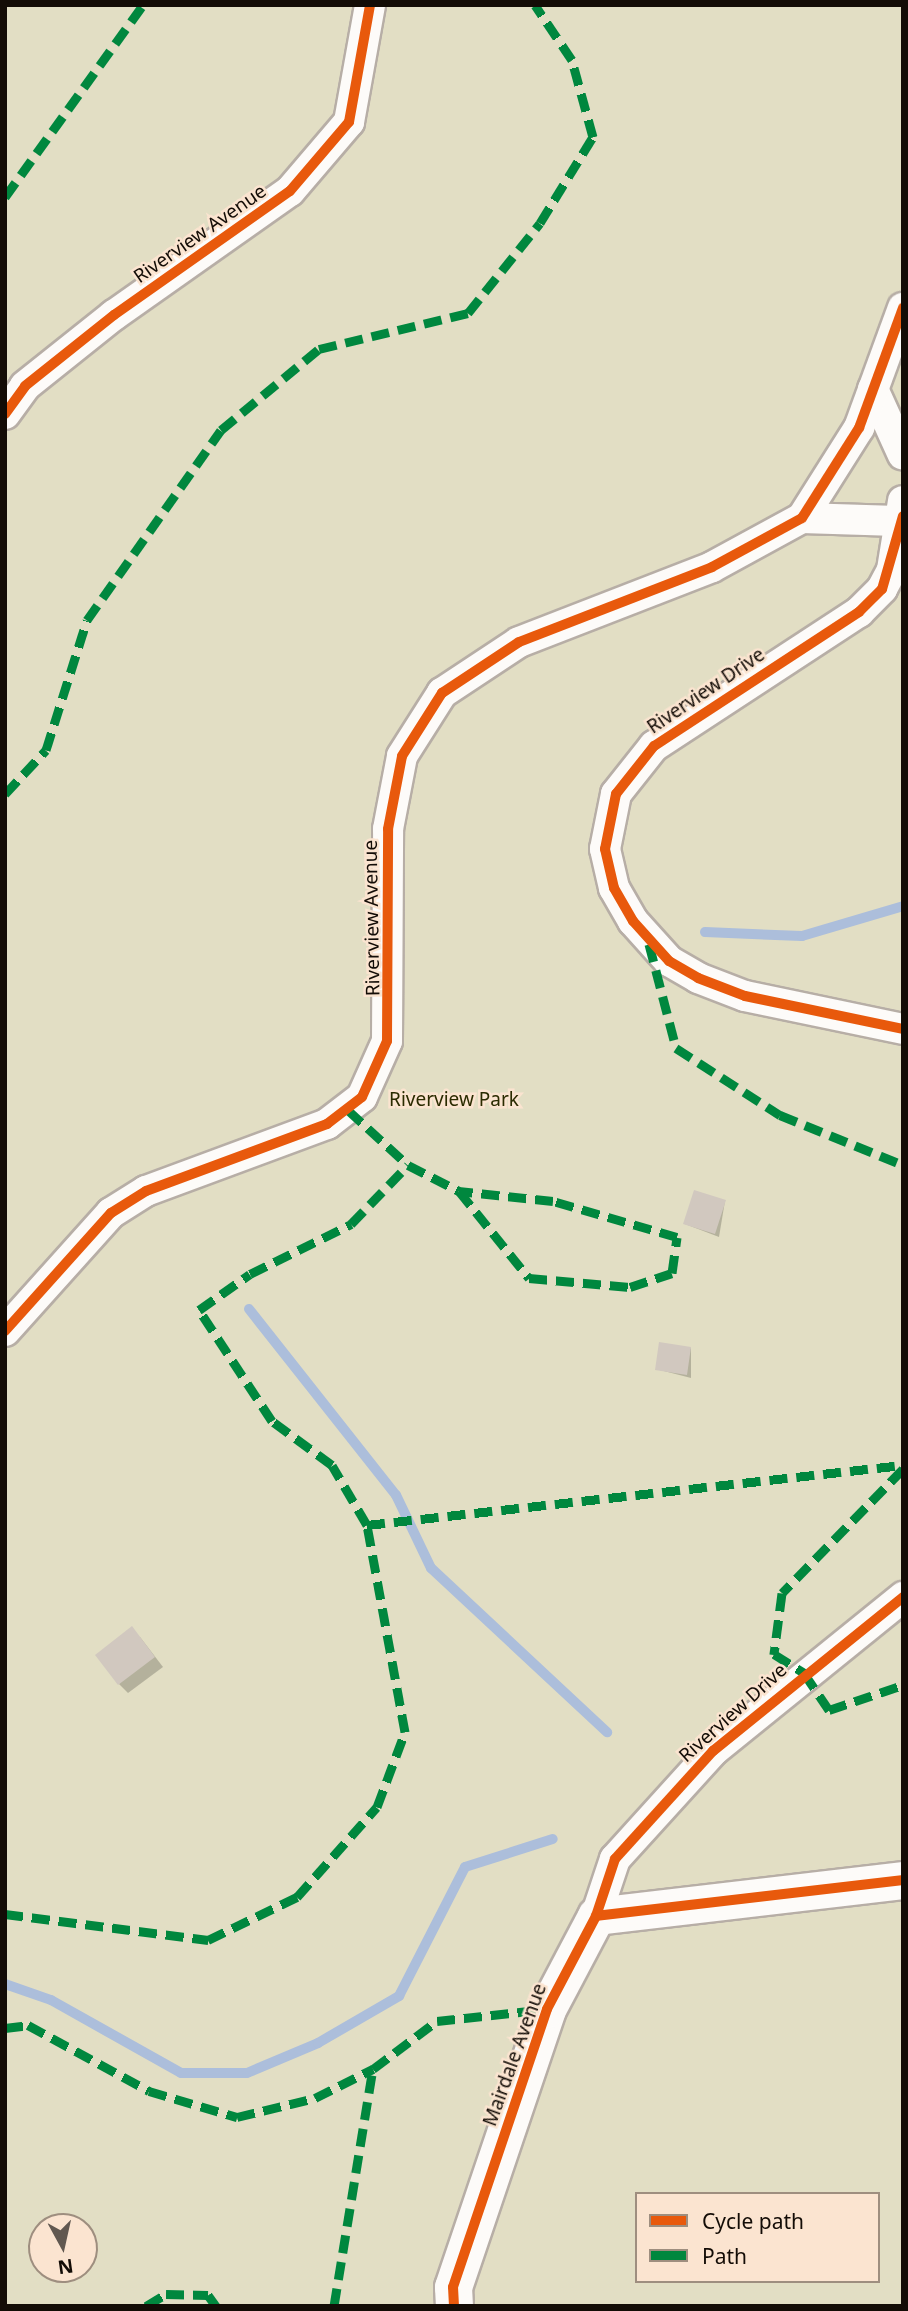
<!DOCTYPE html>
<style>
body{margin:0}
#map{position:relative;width:908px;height:2311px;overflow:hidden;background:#f1e5da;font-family:"Noto Sans",sans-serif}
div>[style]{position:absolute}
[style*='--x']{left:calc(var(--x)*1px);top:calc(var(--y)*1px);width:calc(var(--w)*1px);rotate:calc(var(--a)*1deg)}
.green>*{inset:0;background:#e2dec4}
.shadow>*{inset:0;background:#0003}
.stream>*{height:10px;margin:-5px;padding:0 5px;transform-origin:5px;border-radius:5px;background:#acbedb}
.building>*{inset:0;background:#d1c8bf}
.roads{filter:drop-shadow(2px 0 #b7aea6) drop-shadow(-2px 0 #b7aea6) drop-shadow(0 2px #b7aea6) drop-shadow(0 -2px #b7aea6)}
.minor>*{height:30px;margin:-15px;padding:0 15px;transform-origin:15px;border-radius:15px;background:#fdfbf9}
.tertiary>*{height:37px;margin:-18.5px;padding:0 18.5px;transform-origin:18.5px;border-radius:18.5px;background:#fdfbf9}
.quiet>*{height:9px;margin-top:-4.5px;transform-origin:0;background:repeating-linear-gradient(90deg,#00873e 0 18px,transparent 0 27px)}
.cycleway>*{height:10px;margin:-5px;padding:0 5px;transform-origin:5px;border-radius:5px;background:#e8590c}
span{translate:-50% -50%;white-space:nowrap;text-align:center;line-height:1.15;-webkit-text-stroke:5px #fbe4d0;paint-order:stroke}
.street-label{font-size:19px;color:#130c06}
.park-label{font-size:19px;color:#2b2b00}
.frame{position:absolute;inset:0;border:7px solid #130c06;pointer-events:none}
.legend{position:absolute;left:635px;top:2192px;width:245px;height:91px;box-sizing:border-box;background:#fbe4d0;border:2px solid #9e8e7f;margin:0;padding:9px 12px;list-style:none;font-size:21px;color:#130c06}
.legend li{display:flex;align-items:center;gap:14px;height:35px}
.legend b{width:35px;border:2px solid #9e8e7f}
.north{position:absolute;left:28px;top:2213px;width:70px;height:70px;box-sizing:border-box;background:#fbe4d0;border:2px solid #9e8e7f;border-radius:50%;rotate:172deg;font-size:19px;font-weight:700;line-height:28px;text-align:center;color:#130c06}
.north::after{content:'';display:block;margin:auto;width:24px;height:32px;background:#615850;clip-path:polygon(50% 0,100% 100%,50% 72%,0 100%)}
</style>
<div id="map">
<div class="green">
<div style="clip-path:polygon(evenodd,5px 5px,903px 5px,903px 2306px,5px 2306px,5px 5px,637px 2194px,878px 2194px,878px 2281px,637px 2281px,637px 2194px,5px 5px,42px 2227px,84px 2227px,84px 2269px,42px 2269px,42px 2227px)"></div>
</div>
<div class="shadow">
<div style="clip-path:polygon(725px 1201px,719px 1237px,685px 1224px)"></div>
<div style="clip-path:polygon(691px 1348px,691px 1378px,656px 1369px)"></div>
<div style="clip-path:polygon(140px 1637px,163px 1667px,128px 1693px,119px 1684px)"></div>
</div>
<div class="stream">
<div style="--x:705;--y:932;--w:97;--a:2.4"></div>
<div style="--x:802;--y:936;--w:105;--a:-16.5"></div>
<div style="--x:249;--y:1309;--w:237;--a:51.7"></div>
<div style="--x:396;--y:1495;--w:81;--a:64.4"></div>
<div style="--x:431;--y:1568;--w:241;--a:43"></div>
<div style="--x:5;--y:1984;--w:49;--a:19.2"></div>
<div style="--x:51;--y:2000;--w:149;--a:29.3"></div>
<div style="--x:181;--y:2073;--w:66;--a:0"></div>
<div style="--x:247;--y:2073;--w:77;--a:-22.9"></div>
<div style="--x:318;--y:2043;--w:94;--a:-30.1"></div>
<div style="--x:399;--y:1996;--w:145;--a:-62.9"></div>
<div style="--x:465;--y:1867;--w:92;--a:-17.7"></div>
</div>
<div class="building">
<div style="clip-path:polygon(694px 1190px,726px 1200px,715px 1234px,683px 1224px)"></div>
<div style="clip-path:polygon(659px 1342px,691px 1347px,687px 1375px,655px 1370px)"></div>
<div style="clip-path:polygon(132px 1626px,155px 1657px,118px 1685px,95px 1655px)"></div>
</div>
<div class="roads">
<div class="minor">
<div style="--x:873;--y:389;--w:72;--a:65.6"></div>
<div style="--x:5;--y:414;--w:34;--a:-54"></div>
<div style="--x:25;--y:386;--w:114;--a:-38.6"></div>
<div style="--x:114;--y:315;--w:215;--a:-35.2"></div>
<div style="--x:290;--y:191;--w:91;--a:-49.5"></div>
<div style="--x:349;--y:122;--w:119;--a:-79.8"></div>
<div style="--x:903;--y:501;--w:70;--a:99.1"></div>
<div style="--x:892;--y:570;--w:21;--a:118"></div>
<div style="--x:882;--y:589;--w:33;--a:135"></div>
<div style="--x:859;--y:612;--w:245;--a:146.8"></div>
<div style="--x:654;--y:746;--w:61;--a:128.4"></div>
<div style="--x:616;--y:794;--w:56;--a:101.3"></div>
<div style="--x:605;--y:849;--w:40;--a:77"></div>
<div style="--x:614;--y:888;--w:38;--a:60"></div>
<div style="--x:633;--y:921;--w:54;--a:48"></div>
<div style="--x:669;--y:961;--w:34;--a:30"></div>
<div style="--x:698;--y:978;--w:50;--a:21"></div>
<div style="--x:745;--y:996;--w:161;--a:11.8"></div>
<div style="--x:802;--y:518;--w:95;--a:1.8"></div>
<div style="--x:5;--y:1331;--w:159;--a:-48.1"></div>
<div style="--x:111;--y:1213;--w:41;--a:-32.2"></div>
<div style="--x:146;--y:1191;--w:193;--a:-20.3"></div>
<div style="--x:327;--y:1124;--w:44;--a:-37.6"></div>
<div style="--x:362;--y:1097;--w:61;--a:-65.9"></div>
<div style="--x:387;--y:1041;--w:212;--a:-89.7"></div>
<div style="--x:388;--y:829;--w:74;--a:-79.1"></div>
<div style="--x:402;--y:756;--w:75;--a:-57.6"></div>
<div style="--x:442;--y:693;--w:92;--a:-33.5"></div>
<div style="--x:519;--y:642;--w:207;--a:-21.2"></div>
<div style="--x:712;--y:567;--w:102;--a:-28.6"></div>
<div style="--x:802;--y:518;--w:107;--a:-57.7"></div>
<div style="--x:859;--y:428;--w:128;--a:-69.9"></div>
<div style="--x:596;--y:1916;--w:60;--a:-71.6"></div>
<div style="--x:615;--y:1859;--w:146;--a:-47.8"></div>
<div style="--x:713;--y:1751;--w:245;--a:-39"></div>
</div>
<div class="tertiary">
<div style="--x:454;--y:2306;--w:19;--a:-93"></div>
<div style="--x:453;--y:2287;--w:293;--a:-71.3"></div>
<div style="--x:547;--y:2009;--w:105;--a:-62.2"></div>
<div style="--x:596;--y:1916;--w:309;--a:-6.7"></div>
</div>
</div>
<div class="quiet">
<div style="--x:5;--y:197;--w:236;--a:-54.3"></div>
<div style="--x:5;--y:794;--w:60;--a:-47"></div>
<div style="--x:46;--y:750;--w:136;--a:-72.5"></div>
<div style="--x:87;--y:620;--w:232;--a:-54.8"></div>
<div style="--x:221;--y:430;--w:127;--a:-39.6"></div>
<div style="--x:319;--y:349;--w:153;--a:-13.6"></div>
<div style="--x:468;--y:313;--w:115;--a:-51.3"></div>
<div style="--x:540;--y:223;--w:101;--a:-58.4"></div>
<div style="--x:593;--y:137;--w:80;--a:-105.3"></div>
<div style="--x:572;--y:60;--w:66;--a:-123.9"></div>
<div style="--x:649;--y:944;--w:107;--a:75.4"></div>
<div style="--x:676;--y:1048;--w:124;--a:32.8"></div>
<div style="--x:780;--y:1115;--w:133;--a:22.1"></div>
<div style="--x:348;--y:1110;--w:81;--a:42.5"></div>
<div style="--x:408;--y:1165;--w:57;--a:27"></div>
<div style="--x:459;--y:1191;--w:112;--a:51.2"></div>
<div style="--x:529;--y:1278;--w:101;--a:5.1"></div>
<div style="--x:630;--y:1287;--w:44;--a:-18.4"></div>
<div style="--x:672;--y:1273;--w:36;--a:-82"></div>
<div style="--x:677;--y:1237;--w:129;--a:-163.8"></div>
<div style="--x:553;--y:1201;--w:95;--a:-173.9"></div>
<div style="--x:903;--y:1469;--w:173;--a:134.3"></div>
<div style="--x:782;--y:1593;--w:62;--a:97.5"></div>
<div style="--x:774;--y:1654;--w:36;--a:32"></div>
<div style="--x:804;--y:1673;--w:45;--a:56"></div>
<div style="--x:829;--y:1710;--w:78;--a:-18.7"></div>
<div style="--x:367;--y:1525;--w:539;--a:-6.39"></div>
<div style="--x:5;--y:1914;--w:205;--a:7.3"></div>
<div style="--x:208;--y:1940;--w:99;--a:-25.8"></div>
<div style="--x:297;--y:1897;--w:120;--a:-48.4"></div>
<div style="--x:377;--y:1807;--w:80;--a:-69.5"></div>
<div style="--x:405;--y:1732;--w:210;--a:-100.4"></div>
<div style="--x:367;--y:1525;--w:69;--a:-120.3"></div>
<div style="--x:332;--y:1465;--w:74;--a:-143.7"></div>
<div style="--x:272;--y:1421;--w:133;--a:-123.3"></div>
<div style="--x:199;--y:1310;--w:62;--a:-35.2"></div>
<div style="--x:250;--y:1274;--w:113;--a:-26.3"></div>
<div style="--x:351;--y:1224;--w:82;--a:-46"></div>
<div style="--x:5;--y:2028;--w:23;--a:-7"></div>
<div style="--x:28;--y:2025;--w:138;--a:28.6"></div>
<div style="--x:149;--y:2091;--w:92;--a:16.5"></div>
<div style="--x:237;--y:2117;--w:80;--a:-13.7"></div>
<div style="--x:315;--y:2098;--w:65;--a:-26.6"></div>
<div style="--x:373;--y:2069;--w:80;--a:-36.9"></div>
<div style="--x:437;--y:2021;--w:111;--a:-6.2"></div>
<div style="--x:146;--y:2306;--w:23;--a:-31"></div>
<div style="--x:166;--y:2294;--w:42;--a:1.4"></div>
<div style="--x:208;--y:2295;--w:14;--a:54"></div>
<div style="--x:334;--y:2306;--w:240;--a:-80.7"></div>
</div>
<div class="cycleway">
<div style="--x:5;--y:414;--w:34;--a:-54"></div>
<div style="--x:25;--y:386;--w:114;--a:-38.6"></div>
<div style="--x:114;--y:315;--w:215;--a:-35.2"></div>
<div style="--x:290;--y:191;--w:91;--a:-49.5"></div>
<div style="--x:349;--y:122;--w:119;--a:-79.8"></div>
<div style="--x:903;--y:516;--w:76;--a:106"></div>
<div style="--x:882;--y:589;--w:33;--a:135"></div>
<div style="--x:859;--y:612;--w:245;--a:146.8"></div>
<div style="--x:654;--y:746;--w:61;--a:128.4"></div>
<div style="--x:616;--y:794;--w:56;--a:101.3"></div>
<div style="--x:605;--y:849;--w:40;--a:77"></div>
<div style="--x:614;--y:888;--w:38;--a:60"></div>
<div style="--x:633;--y:921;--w:54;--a:48"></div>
<div style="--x:669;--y:961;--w:34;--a:30"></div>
<div style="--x:698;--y:978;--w:50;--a:21"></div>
<div style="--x:745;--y:996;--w:161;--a:11.8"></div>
<div style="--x:5;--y:1331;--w:159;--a:-48.1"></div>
<div style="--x:111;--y:1213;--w:41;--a:-32.2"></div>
<div style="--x:146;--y:1191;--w:193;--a:-20.3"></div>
<div style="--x:327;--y:1124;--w:44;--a:-37.6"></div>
<div style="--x:362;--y:1097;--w:61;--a:-65.9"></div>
<div style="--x:387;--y:1041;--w:212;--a:-89.7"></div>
<div style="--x:388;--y:829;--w:74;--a:-79.1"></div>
<div style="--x:402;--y:756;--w:75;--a:-57.6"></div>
<div style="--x:442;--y:693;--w:92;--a:-33.5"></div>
<div style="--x:519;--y:642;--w:207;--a:-21.2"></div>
<div style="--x:712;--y:567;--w:102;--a:-28.6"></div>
<div style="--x:802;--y:518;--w:107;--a:-57.7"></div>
<div style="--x:859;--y:428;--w:128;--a:-69.9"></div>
<div style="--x:596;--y:1916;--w:309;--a:-6.7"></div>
<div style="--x:454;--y:2306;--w:19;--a:-93"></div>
<div style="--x:453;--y:2287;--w:293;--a:-71.3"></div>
<div style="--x:547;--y:2009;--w:105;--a:-62.2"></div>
<div style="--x:596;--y:1916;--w:60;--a:-71.6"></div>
<div style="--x:615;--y:1859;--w:146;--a:-47.8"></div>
<div style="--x:713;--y:1751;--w:245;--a:-39"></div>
</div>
<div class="street-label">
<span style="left:200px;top:234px;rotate:-35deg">Riverview Avenue</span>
<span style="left:706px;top:691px;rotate:-34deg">Riverview Drive</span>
<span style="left:372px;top:918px;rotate:-91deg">Riverview Avenue</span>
<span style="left:733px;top:1713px;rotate:-42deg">Riverview Drive</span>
<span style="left:515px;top:2055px;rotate:-70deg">Mairdale Avenue</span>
</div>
<div class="park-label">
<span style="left:454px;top:1100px">Riverview Park</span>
</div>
<div class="frame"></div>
<ul class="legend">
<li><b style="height:9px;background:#e8590c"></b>Cycle path</li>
<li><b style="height:9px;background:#00873e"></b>Path</li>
</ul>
<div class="north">N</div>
</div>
